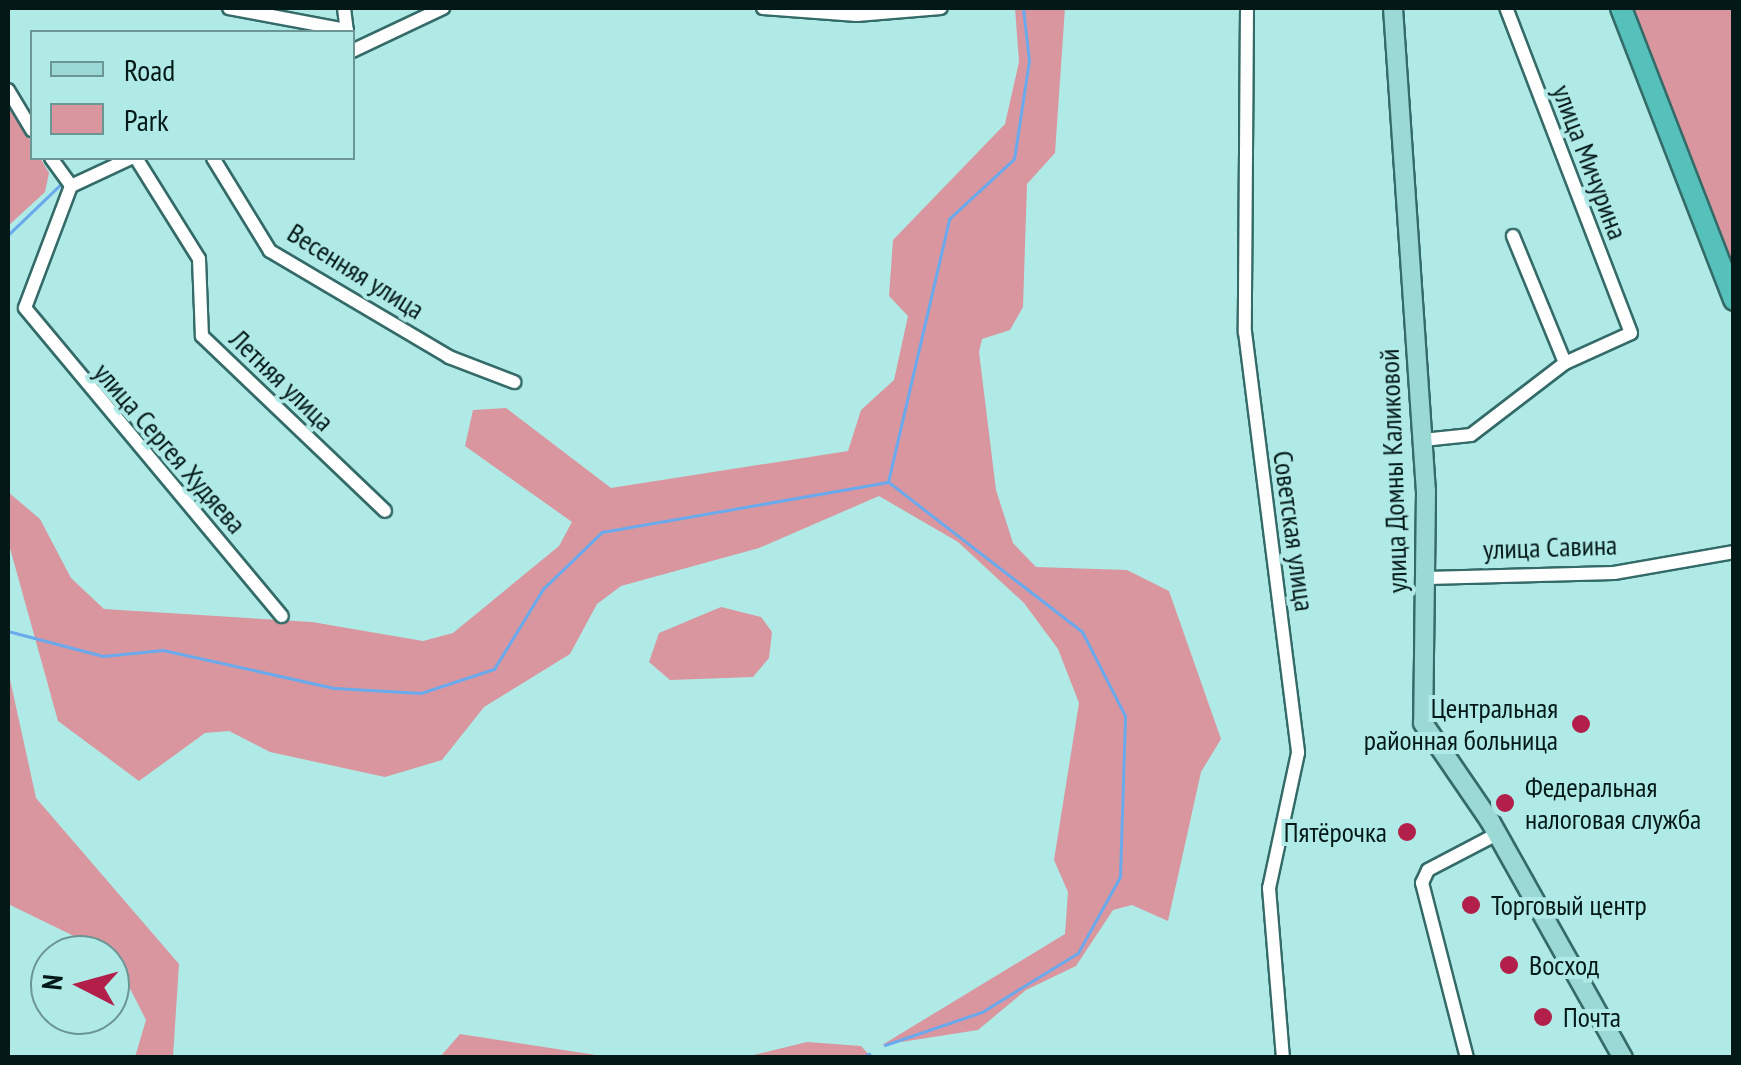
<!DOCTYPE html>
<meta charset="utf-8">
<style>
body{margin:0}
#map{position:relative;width:1741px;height:1065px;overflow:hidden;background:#b0eae6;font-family:"PT Sans Narrow",sans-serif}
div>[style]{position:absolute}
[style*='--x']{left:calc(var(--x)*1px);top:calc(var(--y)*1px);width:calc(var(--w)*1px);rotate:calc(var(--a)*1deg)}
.green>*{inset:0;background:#d9969f}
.stream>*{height:2.5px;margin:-1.25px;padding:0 1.25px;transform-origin:1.25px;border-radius:1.25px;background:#6aaaec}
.roads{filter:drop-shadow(2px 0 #346b68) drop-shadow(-2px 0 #346b68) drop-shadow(0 2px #346b68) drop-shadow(0 -2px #346b68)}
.minor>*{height:12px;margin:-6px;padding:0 6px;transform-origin:6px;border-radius:6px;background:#fff}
.major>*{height:18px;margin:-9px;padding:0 9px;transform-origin:9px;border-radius:9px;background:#9ad9d6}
.highway>*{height:20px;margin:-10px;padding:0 10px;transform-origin:10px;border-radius:10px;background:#56c0bb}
.dots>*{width:28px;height:28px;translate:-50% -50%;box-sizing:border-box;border:5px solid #b0eae6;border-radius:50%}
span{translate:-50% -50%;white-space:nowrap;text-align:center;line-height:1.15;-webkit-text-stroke:8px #b0eae6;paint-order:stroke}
.street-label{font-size:28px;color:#031918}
.poi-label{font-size:28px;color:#031918}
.right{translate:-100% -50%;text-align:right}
.left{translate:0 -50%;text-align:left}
.frame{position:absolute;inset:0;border:10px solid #031918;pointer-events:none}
.legend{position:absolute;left:30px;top:30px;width:325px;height:130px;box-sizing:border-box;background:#b0eae6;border:2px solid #6b9694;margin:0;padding:12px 18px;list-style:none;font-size:30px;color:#031918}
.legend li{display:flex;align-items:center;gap:20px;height:50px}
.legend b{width:50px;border:2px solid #6b9694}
.north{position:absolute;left:30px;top:935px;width:100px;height:100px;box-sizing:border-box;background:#b0eae6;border:2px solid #6b9694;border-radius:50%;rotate:276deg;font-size:28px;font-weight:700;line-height:40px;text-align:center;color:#031918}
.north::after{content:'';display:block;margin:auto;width:35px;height:45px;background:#b11f4a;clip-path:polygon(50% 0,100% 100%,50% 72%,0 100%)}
</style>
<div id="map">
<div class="green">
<div style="clip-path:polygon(1015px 8px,1065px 8px,1055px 153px,1027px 184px,1023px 307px,1010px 330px,982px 339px,979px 352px,996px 490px,1013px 543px,1036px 567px,1127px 570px,1169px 591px,1221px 739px,1201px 772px,1168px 921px,1132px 905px,1113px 910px,1076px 966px,1026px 990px,978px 1030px,882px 1045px,1065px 934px,1068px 892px,1054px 860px,1079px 703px,1058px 649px,1024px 603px,958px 542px,879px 496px,759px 548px,621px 586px,597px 604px,570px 654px,484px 707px,442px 760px,385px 777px,270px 752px,229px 731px,205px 733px,139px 781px,58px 721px,8px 541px,8px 492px,40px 519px,71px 578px,104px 609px,312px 622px,423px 641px,453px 633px,559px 546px,572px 522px,465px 446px,473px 410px,506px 408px,611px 488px,848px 451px,861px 410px,894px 380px,908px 316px,889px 296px,893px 240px,1005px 124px,1019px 62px)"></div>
<div style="clip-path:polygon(1630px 8px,1733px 8px,1733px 273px,1665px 111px,1661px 77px)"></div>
<div style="clip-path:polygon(8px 102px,49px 173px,45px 192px,8px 226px)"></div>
<div style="clip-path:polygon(721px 607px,761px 617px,772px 632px,769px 658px,753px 677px,670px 680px,649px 662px,659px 633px)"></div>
<div style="clip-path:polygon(8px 670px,36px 798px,179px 964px,173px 1057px,135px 1057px,146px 1020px,113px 955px,8px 904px)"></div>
<div style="clip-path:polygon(460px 1034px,609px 1057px,440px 1057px)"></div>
<div style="clip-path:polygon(807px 1042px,861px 1046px,871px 1057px,745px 1057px)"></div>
</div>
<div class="stream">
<div style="--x:8;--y:235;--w:71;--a:-43.9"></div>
<div style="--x:8;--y:631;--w:98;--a:14.7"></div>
<div style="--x:103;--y:656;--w:60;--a:-5.7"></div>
<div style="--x:163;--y:650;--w:176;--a:12.5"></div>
<div style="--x:335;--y:688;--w:86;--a:3.3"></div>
<div style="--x:421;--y:693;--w:77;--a:-18.2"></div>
<div style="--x:494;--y:669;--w:94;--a:-58.5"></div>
<div style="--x:543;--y:589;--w:82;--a:-44"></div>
<div style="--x:602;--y:532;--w:290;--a:-9.9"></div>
<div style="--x:888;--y:482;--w:270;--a:-76.9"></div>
<div style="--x:949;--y:219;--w:88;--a:-42.7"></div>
<div style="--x:1014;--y:159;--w:99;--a:-81.3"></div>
<div style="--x:1029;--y:61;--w:53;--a:-96.5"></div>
<div style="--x:885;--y:1045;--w:102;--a:-18.8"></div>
<div style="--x:982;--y:1012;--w:113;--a:-31.6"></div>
<div style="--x:1078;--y:953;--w:87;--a:-61.1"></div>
<div style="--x:1120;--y:877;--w:161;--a:-88.2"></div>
<div style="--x:1125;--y:716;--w:94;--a:-117.1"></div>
<div style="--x:1082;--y:632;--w:245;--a:-142.3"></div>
<div style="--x:860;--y:1058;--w:10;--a:-24"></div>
</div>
<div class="roads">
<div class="minor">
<div style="--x:229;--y:8;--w:120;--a:10.6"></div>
<div style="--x:344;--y:8;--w:24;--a:83"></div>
<div style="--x:763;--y:8;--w:94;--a:4.3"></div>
<div style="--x:857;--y:15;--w:84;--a:-4.8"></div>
<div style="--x:1247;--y:8;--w:324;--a:90.4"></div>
<div style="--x:1245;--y:332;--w:424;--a:82.8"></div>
<div style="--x:1298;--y:753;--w:138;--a:102.1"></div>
<div style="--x:1269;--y:888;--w:171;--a:85.3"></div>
<div style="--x:352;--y:51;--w:101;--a:-25.3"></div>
<div style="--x:8;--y:90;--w:47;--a:59"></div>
<div style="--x:51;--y:158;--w:34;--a:54"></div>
<div style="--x:136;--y:158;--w:119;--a:58"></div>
<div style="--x:199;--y:259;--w:77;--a:87.8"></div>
<div style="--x:202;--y:336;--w:253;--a:43.7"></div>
<div style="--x:213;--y:158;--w:109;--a:58.5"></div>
<div style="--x:270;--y:251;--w:208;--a:30.6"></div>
<div style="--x:449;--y:357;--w:70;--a:21"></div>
<div style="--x:71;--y:186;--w:130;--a:110.7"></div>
<div style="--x:25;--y:308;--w:401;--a:50.2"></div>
<div style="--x:71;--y:186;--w:66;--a:-25"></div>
<div style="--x:1513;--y:236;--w:137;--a:67.7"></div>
<div style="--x:1423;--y:440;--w:48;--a:-5.9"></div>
<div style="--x:1471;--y:435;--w:118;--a:-37.5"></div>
<div style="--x:1565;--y:363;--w:72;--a:-24.4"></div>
<div style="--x:1631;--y:333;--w:348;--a:-111"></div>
<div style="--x:1427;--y:578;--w:187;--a:-1.5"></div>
<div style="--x:1614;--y:573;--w:122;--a:-9.9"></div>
<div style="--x:1467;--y:1058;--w:181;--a:-104.4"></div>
<div style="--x:1422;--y:883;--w:14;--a:-65"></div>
<div style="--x:1428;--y:870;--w:78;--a:-27.6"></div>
</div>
<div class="major">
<div style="--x:1393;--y:8;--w:485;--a:86.1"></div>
<div style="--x:1426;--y:492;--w:231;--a:90.7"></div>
<div style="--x:1423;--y:723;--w:119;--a:55.6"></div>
<div style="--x:1490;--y:821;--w:272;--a:60.7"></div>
</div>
<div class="highway">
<div style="--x:1621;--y:8;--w:313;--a:68.8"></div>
</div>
</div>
<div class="dots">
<div style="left:1581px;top:724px;background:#b11f4a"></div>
<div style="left:1505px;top:803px;background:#b11f4a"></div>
<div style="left:1407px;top:832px;background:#b11f4a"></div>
<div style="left:1471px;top:905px;background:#b11f4a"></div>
<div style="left:1509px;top:965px;background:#b11f4a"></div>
<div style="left:1543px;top:1017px;background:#b11f4a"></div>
</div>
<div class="street-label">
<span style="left:1590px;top:162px;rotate:69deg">улица Мичурина</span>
<span style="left:356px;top:271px;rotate:32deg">Весенняя улица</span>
<span style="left:282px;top:380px;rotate:44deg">Летняя улица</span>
<span style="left:170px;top:448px;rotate:49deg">улица Сергея Худяева</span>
<span style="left:1393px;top:471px;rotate:-92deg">улица Домны Каликовой</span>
<span style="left:1294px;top:531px;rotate:82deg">Советская улица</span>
<span style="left:1550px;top:547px;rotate:-2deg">улица Савина</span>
</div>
<div class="poi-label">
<span class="right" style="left:1558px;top:724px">Центральная<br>районная больница</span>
<span class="left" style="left:1525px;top:803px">Федеральная<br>налоговая служба</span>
<span class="right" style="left:1387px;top:832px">Пятёрочка</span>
<span class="left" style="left:1491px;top:905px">Торговый центр</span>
<span class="left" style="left:1529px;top:965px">Восход</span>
<span class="left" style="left:1563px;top:1017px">Почта</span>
</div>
<div class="frame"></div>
<ul class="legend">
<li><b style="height:12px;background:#9ad9d6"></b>Road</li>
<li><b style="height:28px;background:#d9969f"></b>Park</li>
</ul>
<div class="north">N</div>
</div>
